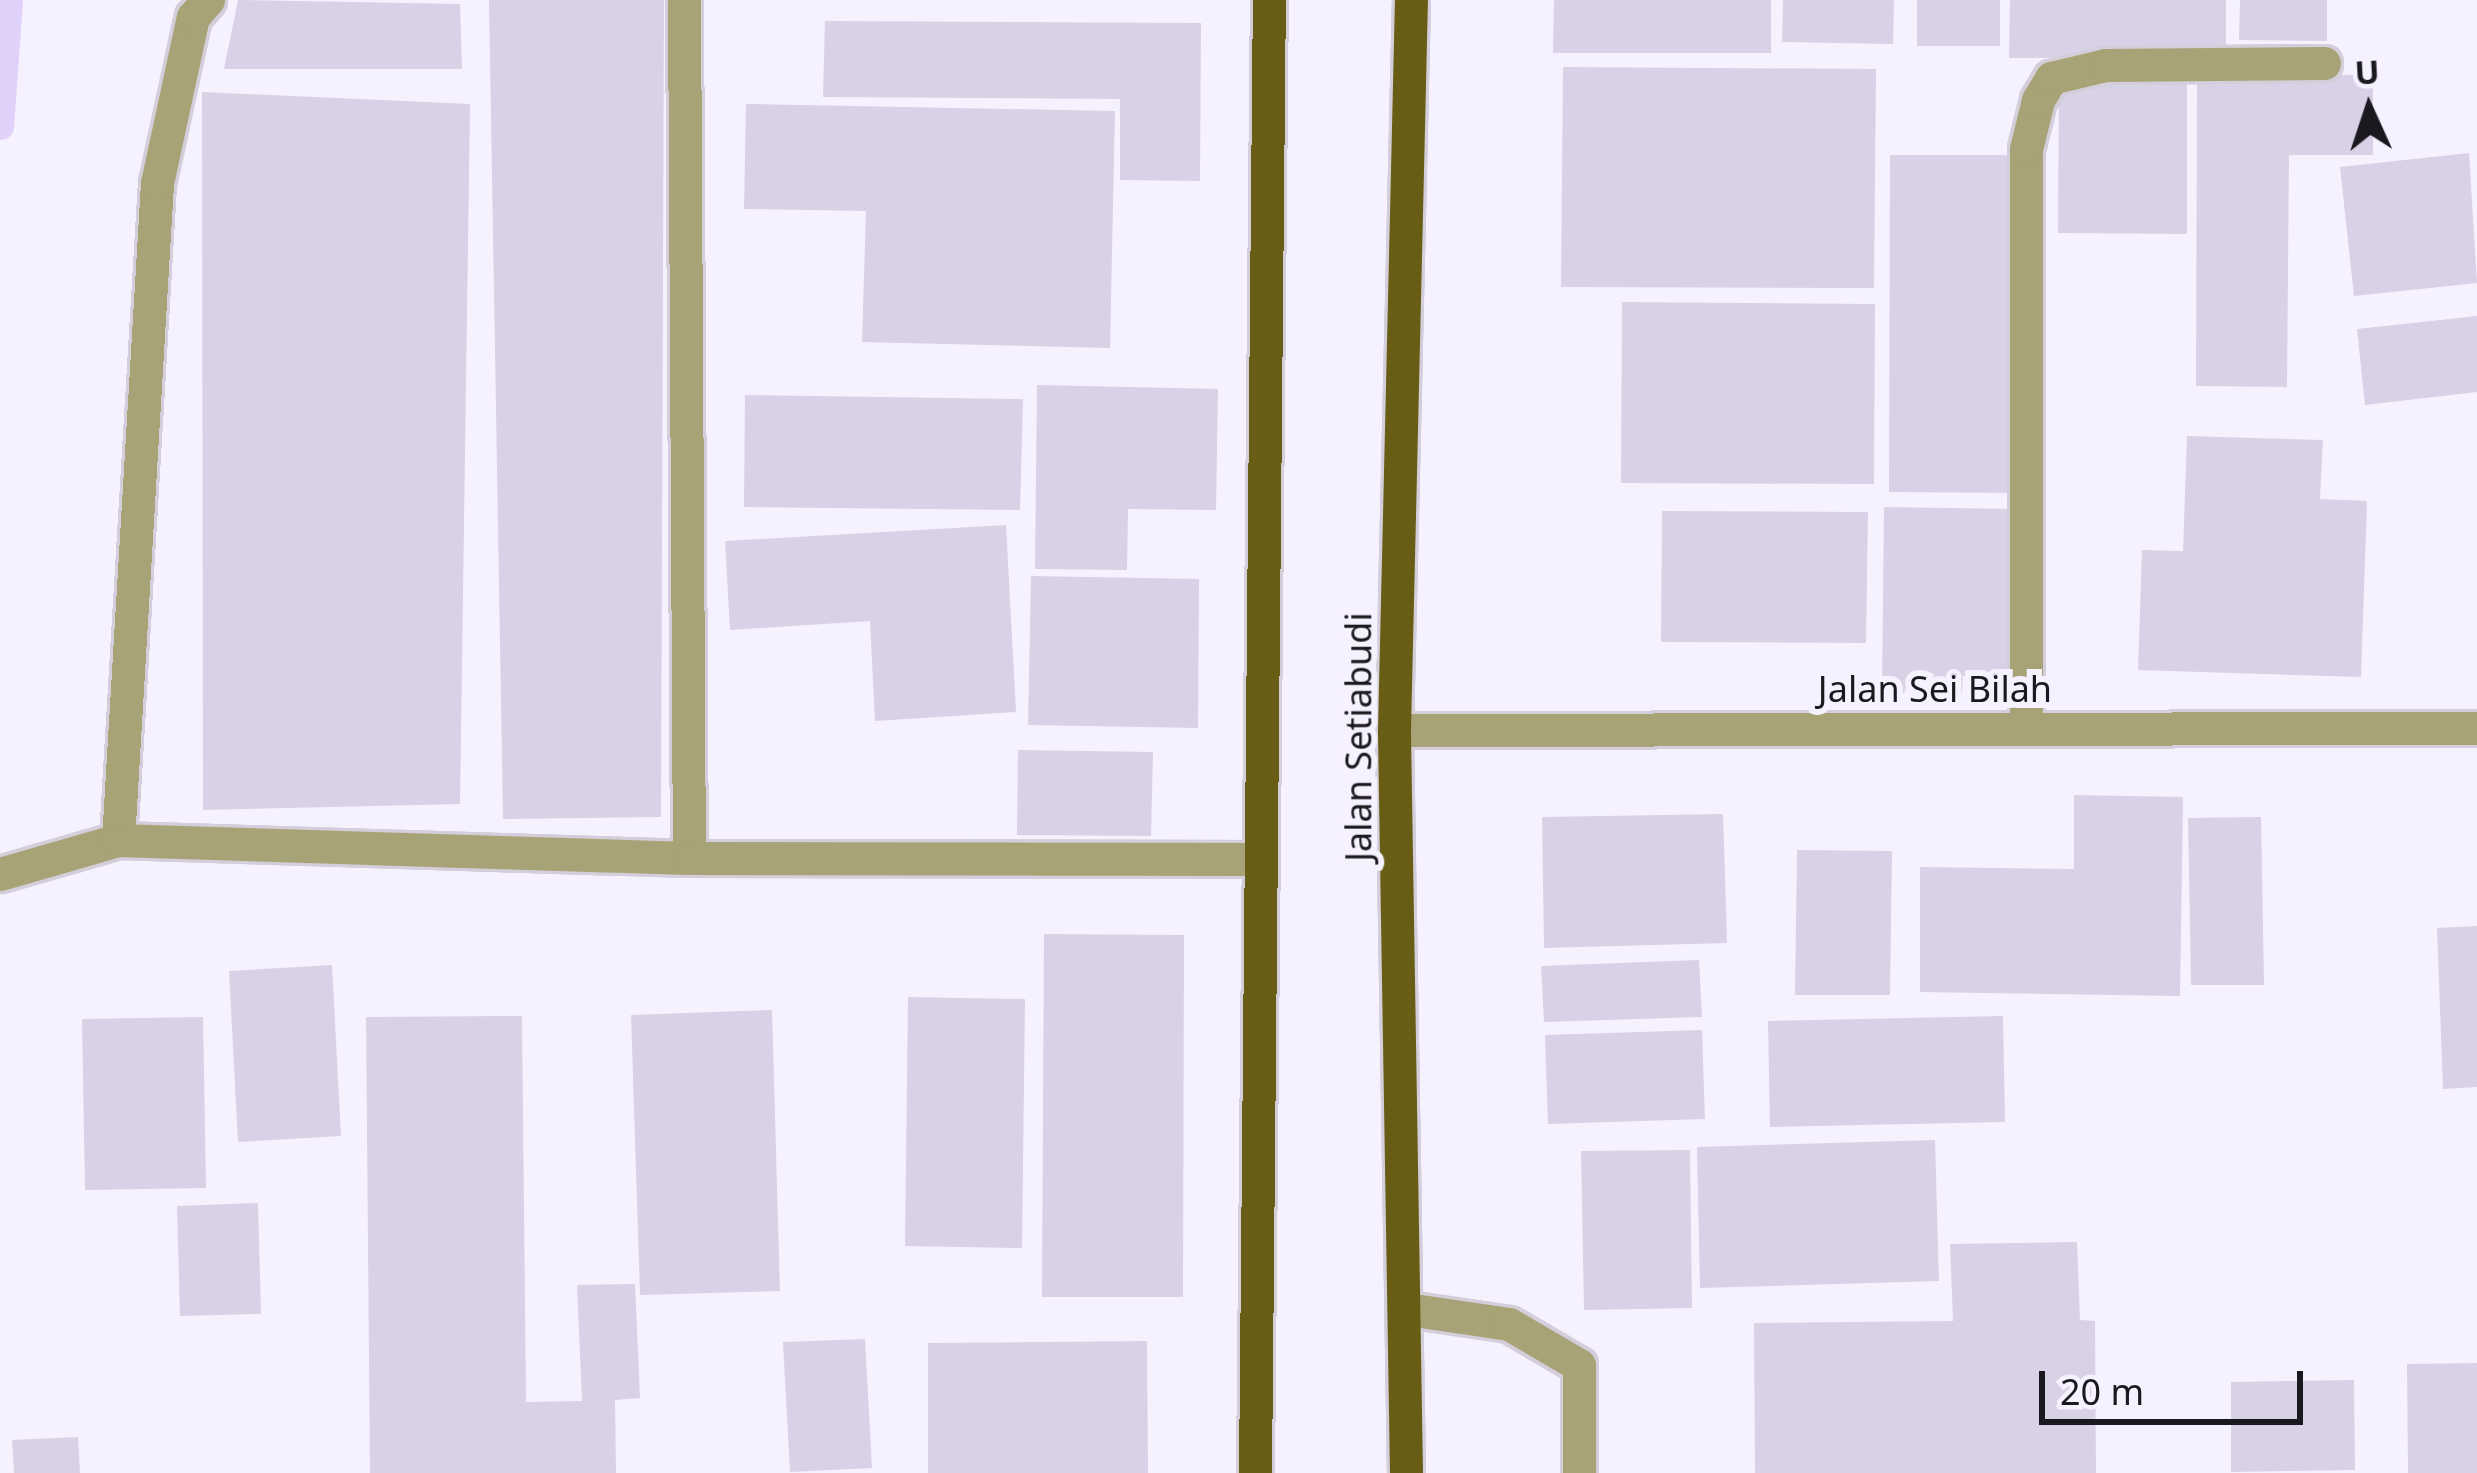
<!DOCTYPE html>
<style>
body{margin:0}
#map{position:relative;width:2477px;height:1473px;overflow:hidden;background:#f6f1fe;font-family:"Noto Sans",sans-serif}
div>[style]{position:absolute}
[style*='--x']{left:calc(var(--x)*1px);top:calc(var(--y)*1px);width:calc(var(--w)*1px);rotate:calc(var(--a)*1deg)}
.stream>*{height:27px;margin:-13.5px;padding:0 13.5px;transform-origin:13.5px;border-radius:13.5px;background:#e0d1fa}
.building>*{inset:0;background:#d9d1e6}
.roads{filter:drop-shadow(3px 0 #d3ceda) drop-shadow(-3px 0 #d3ceda) drop-shadow(0 3px #d3ceda) drop-shadow(0 -3px #d3ceda)}
.service>*{height:33px;margin:-16.5px;padding:0 16.5px;transform-origin:16.5px;border-radius:16.5px;background:#a8a277}
.minor>*{height:33px;margin:-16.5px;padding:0 16.5px;transform-origin:16.5px;border-radius:16.5px;background:#a8a277}
.primary>*{height:33px;margin:-16.5px;padding:0 16.5px;transform-origin:16.5px;border-radius:16.5px;background:#675d15}
span{translate:-50% -50%;white-space:nowrap;text-align:center;line-height:1.15;-webkit-text-stroke:12px #f6f1fe;paint-order:stroke}
.street-label{font-size:36px;color:#1b1920}
.north{position:absolute;left:2309px;top:48px;width:120px;height:120px;-webkit-text-stroke:9px #f6f1fe;paint-order:stroke;rotate:357deg;font-size:33px;font-weight:700;line-height:48px;text-align:center;color:#1b1920}
.north::after{content:'';display:block;margin:auto;width:42px;height:54px;background:#1b1920;clip-path:polygon(50% 0,100% 100%,50% 72%,0 100%)}
.scale{position:absolute;left:2039px;top:1371px;width:264px;height:54px;box-sizing:border-box;border:6px solid #1b1920;border-top:0;padding-left:15px;font-size:36px;line-height:42px;white-space:nowrap;color:#1b1920;-webkit-text-stroke:9px #f6f1fe;paint-order:stroke}
</style>
<div id="map">
<div class="stream">
<div style="--x:0;--y:126;--w:126;--a:-85.9"></div>
</div>
<div class="building">
<div style="clip-path:polygon(238px 0,460px 4px,462px 69px,224px 69px)"></div>
<div style="clip-path:polygon(489px 0,664px 0,661px 817px,503px 819px)"></div>
<div style="clip-path:polygon(1554px 0,1771px 0,1771px 53px,1553px 53px)"></div>
<div style="clip-path:polygon(1783px 0,1894px 0,1893px 44px,1782px 42px)"></div>
<div style="clip-path:polygon(1917px 0,2000px 0,2000px 46px,1917px 46px)"></div>
<div style="clip-path:polygon(2010px 0,2226px 0,2226px 58px,2009px 58px)"></div>
<div style="clip-path:polygon(2240px 0,2327px 0,2327px 41px,2239px 40px)"></div>
<div style="clip-path:polygon(825px 21px,1201px 23px,1200px 181px,1120px 180px,1120px 99px,823px 97px)"></div>
<div style="clip-path:polygon(1563px 67px,1876px 69px,1874px 288px,1561px 287px)"></div>
<div style="clip-path:polygon(2197px 74px,2373px 75px,2373px 155px,2289px 155px,2287px 387px,2196px 386px)"></div>
<div style="clip-path:polygon(2059px 79px,2187px 79px,2187px 234px,2058px 233px)"></div>
<div style="clip-path:polygon(202px 92px,470px 104px,460px 804px,203px 810px)"></div>
<div style="clip-path:polygon(746px 104px,1115px 111px,1110px 348px,862px 342px,866px 211px,744px 209px)"></div>
<div style="clip-path:polygon(2469px 153px,2477px 283px,2354px 296px,2340px 167px)"></div>
<div style="clip-path:polygon(1890px 155px,2022px 155px,2019px 493px,1889px 492px)"></div>
<div style="clip-path:polygon(1622px 302px,1875px 304px,1874px 484px,1621px 483px)"></div>
<div style="clip-path:polygon(2477px 316px,2477px 392px,2365px 405px,2357px 329px)"></div>
<div style="clip-path:polygon(1037px 385px,1218px 389px,1216px 510px,1128px 509px,1127px 570px,1035px 569px)"></div>
<div style="clip-path:polygon(745px 395px,1023px 399px,1020px 510px,744px 507px)"></div>
<div style="clip-path:polygon(2187px 436px,2323px 440px,2320px 499px,2367px 501px,2361px 677px,2138px 670px,2142px 550px,2183px 551px)"></div>
<div style="clip-path:polygon(1884px 507px,2014px 509px,2014px 676px,1963px 676px,1962px 693px,1882px 693px)"></div>
<div style="clip-path:polygon(1662px 511px,1868px 512px,1866px 643px,1661px 642px)"></div>
<div style="clip-path:polygon(1006px 525px,1016px 712px,875px 721px,870px 621px,730px 630px,725px 541px)"></div>
<div style="clip-path:polygon(1031px 576px,1199px 579px,1198px 728px,1028px 725px)"></div>
<div style="clip-path:polygon(1018px 750px,1153px 752px,1151px 836px,1017px 835px)"></div>
<div style="clip-path:polygon(2074px 795px,2183px 797px,2180px 996px,1920px 992px,1920px 867px,2074px 869px)"></div>
<div style="clip-path:polygon(1723px 814px,1727px 943px,1544px 948px,1542px 817px)"></div>
<div style="clip-path:polygon(2261px 817px,2264px 985px,2191px 985px,2188px 818px)"></div>
<div style="clip-path:polygon(1797px 850px,1892px 851px,1890px 995px,1795px 995px)"></div>
<div style="clip-path:polygon(2477px 926px,2477px 1087px,2443px 1089px,2437px 928px)"></div>
<div style="clip-path:polygon(1044px 934px,1184px 935px,1183px 1297px,1042px 1297px)"></div>
<div style="clip-path:polygon(1699px 960px,1702px 1017px,1544px 1022px,1541px 966px)"></div>
<div style="clip-path:polygon(332px 965px,341px 1136px,238px 1142px,229px 971px)"></div>
<div style="clip-path:polygon(908px 997px,1025px 999px,1022px 1248px,905px 1246px)"></div>
<div style="clip-path:polygon(772px 1010px,780px 1291px,640px 1295px,631px 1015px)"></div>
<div style="clip-path:polygon(522px 1016px,526px 1402px,582px 1401px,577px 1285px,635px 1284px,640px 1398px,615px 1400px,616px 1473px,370px 1473px,366px 1017px)"></div>
<div style="clip-path:polygon(2003px 1016px,2005px 1122px,1770px 1127px,1768px 1021px)"></div>
<div style="clip-path:polygon(203px 1017px,206px 1188px,85px 1190px,82px 1019px)"></div>
<div style="clip-path:polygon(1702px 1030px,1705px 1119px,1548px 1124px,1545px 1035px)"></div>
<div style="clip-path:polygon(1935px 1140px,1939px 1281px,1700px 1288px,1697px 1147px)"></div>
<div style="clip-path:polygon(1690px 1150px,1692px 1308px,1584px 1310px,1581px 1151px)"></div>
<div style="clip-path:polygon(258px 1203px,261px 1314px,180px 1316px,177px 1206px)"></div>
<div style="clip-path:polygon(2077px 1242px,2080px 1320px,2095px 1321px,2096px 1473px,1755px 1473px,1754px 1323px,1953px 1321px,1950px 1244px)"></div>
<div style="clip-path:polygon(865px 1339px,872px 1468px,790px 1472px,783px 1342px)"></div>
<div style="clip-path:polygon(1147px 1341px,1148px 1473px,928px 1473px,928px 1343px)"></div>
<div style="clip-path:polygon(2477px 1363px,2477px 1473px,2408px 1473px,2407px 1364px)"></div>
<div style="clip-path:polygon(2354px 1380px,2355px 1470px,2231px 1472px,2231px 1382px)"></div>
<div style="clip-path:polygon(78px 1437px,80px 1473px,14px 1473px,12px 1440px)"></div>
</div>
<div class="roads">
<div class="service">
<div style="--x:1407;--y:1309;--w:103;--a:8.4"></div>
<div style="--x:1509;--y:1324;--w:81;--a:30.4"></div>
<div style="--x:1579;--y:1365;--w:108;--a:90"></div>
</div>
<div class="minor">
<div style="--x:684;--y:1;--w:857;--a:89.67"></div>
<div style="--x:2026;--y:728;--w:579;--a:-90"></div>
<div style="--x:2026;--y:149;--w:50;--a:-76.2"></div>
<div style="--x:2038;--y:100;--w:26;--a:-59"></div>
<div style="--x:2051;--y:78;--w:56;--a:-13.5"></div>
<div style="--x:2105;--y:65;--w:219;--a:-0.5"></div>
<div style="--x:1394;--y:730;--w:1083;--a:-0.11"></div>
<div style="--x:118;--y:840;--w:658;--a:-86.6"></div>
<div style="--x:157;--y:183;--w:170;--a:-77.8"></div>
<div style="--x:193;--y:17;--w:23;--a:-49"></div>
<div style="--x:0;--y:874;--w:123;--a:-16.1"></div>
<div style="--x:118;--y:840;--w:571;--a:1.81"></div>
<div style="--x:689;--y:858;--w:566;--a:0.1"></div>
</div>
<div class="primary">
<div style="--x:1255;--y:1473;--w:1473;--a:-89.46"></div>
<div style="--x:1406;--y:1473;--w:743;--a:-90.93"></div>
<div style="--x:1394;--y:730;--w:730;--a:-88.67"></div>
</div>
</div>
<div class="street-label">
<span style="left:1935px;top:689px">Jalan Sei Bilah</span>
<span style="left:1358px;top:737px;rotate:-90deg">Jalan Setiabudi</span>
</div>
<div class="north">U</div>
<div class="scale">20 m</div>
</div>
